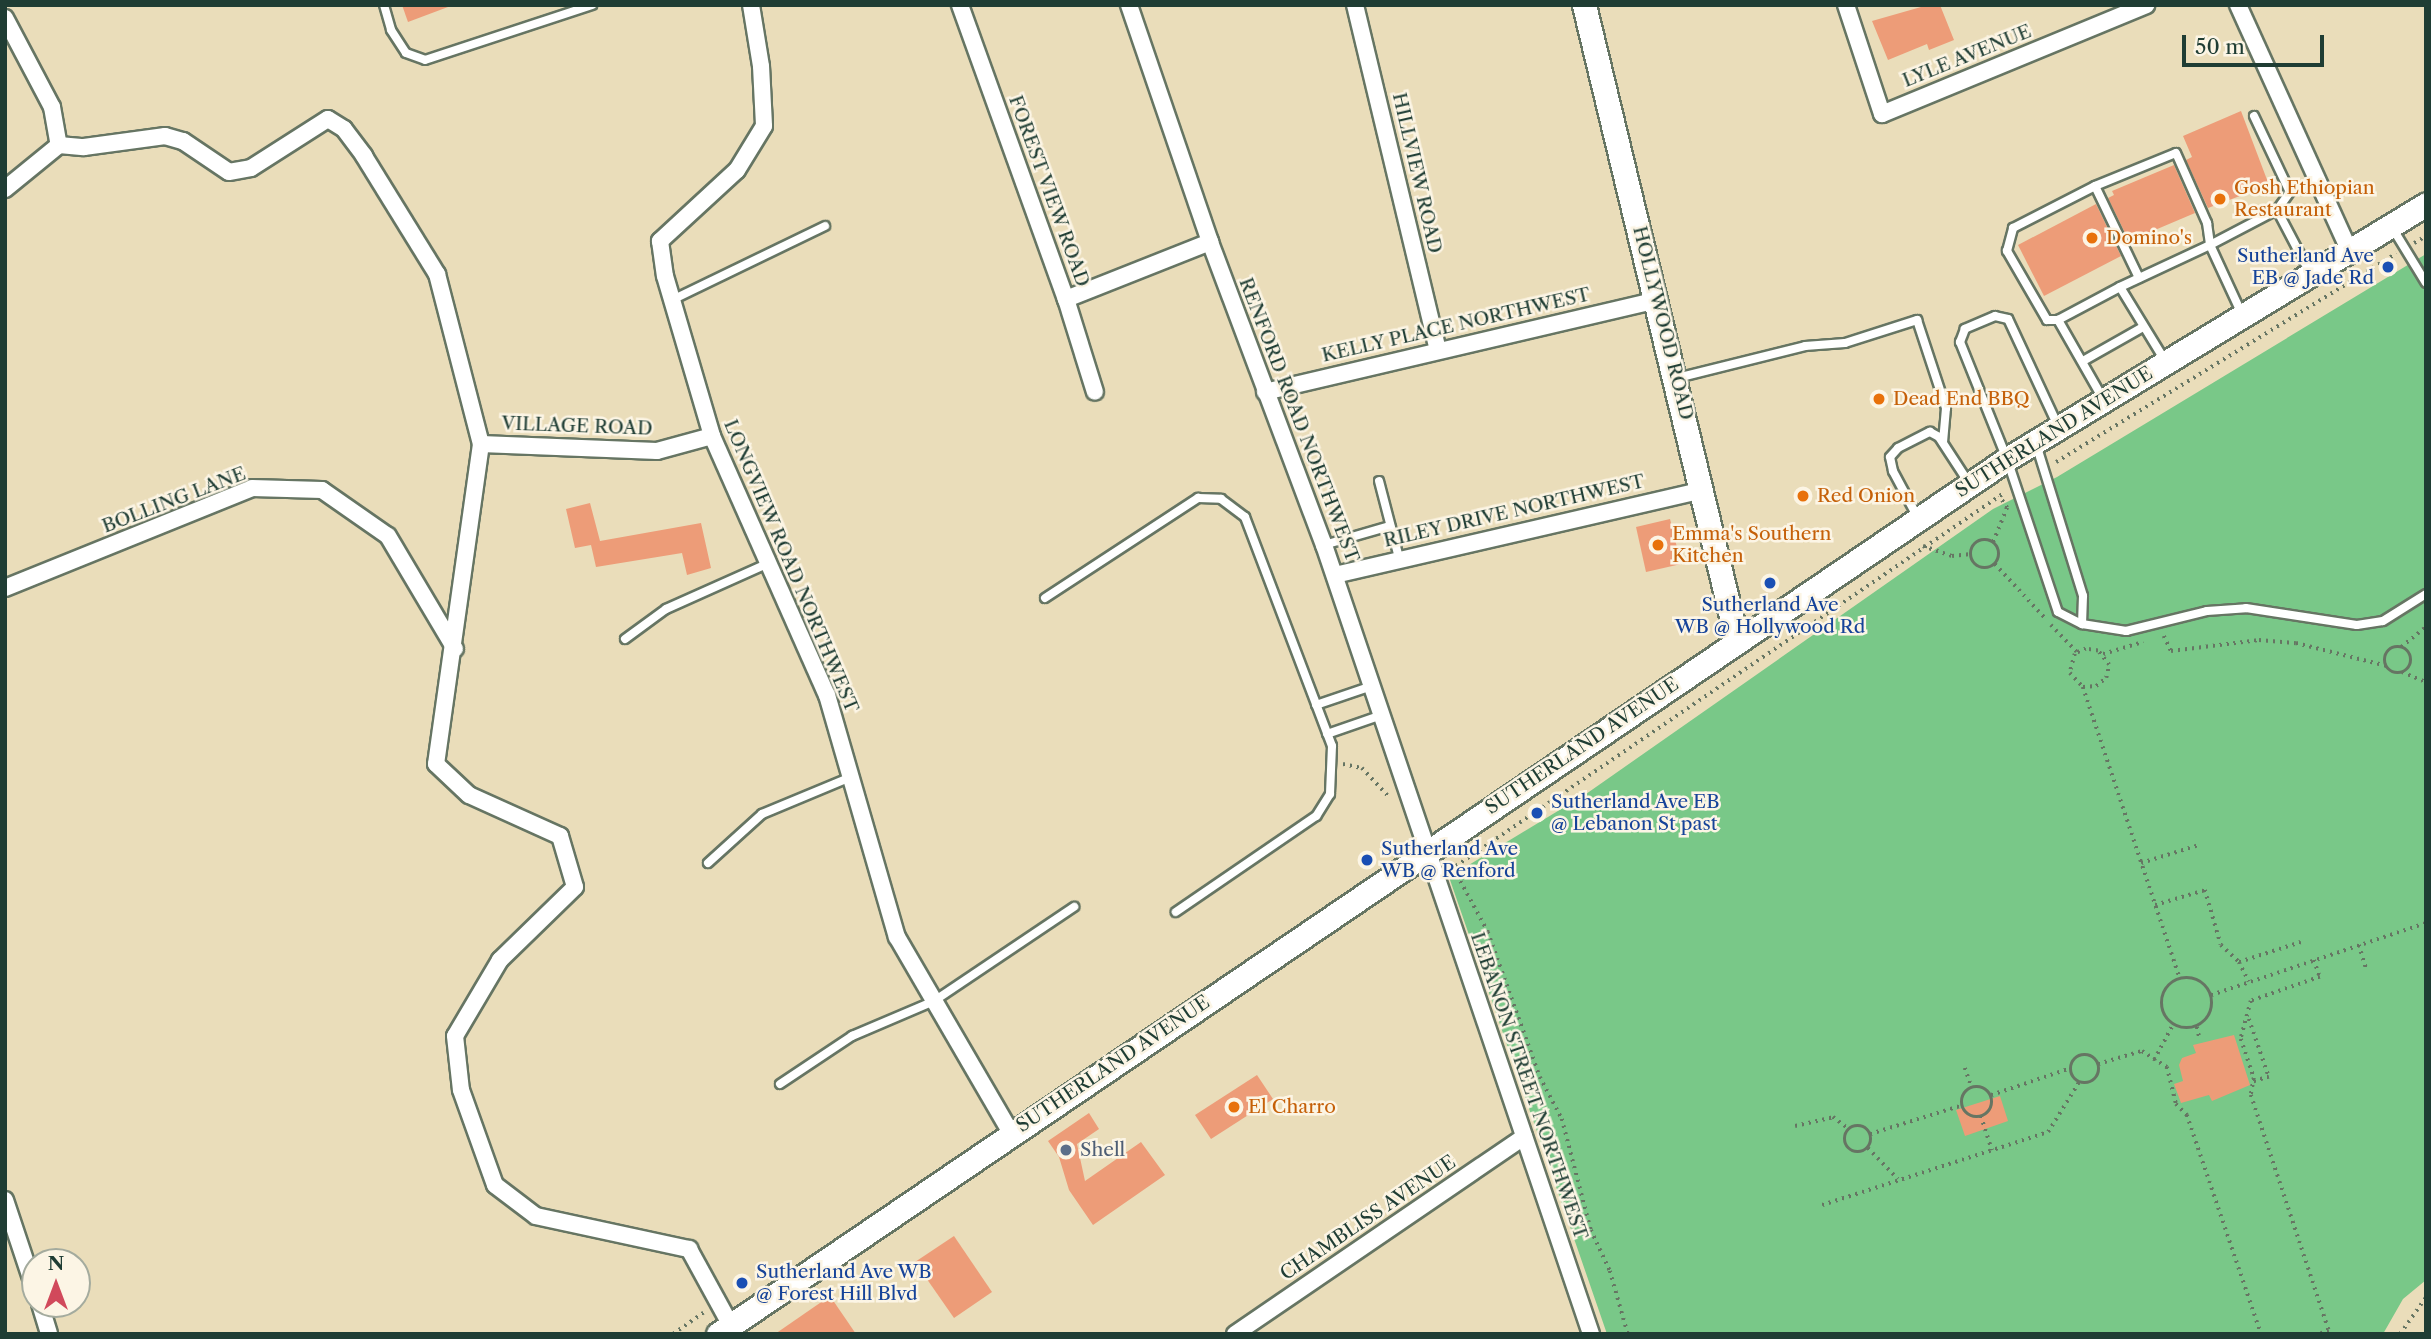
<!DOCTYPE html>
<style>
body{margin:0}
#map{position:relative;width:2431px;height:1339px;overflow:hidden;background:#eaddba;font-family:"Libre Caslon Text",serif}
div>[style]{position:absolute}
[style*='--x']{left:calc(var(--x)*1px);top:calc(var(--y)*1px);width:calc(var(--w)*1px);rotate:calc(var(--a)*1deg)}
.green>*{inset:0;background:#79c888}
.building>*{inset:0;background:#ed9c78}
.path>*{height:3.5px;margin-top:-1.75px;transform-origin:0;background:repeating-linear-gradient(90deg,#667563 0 2px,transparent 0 7px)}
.path>.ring{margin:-1.75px;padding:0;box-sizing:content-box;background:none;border:3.5px solid #667563;border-radius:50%}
.roads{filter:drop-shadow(2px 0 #667563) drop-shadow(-2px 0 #667563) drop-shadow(0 2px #667563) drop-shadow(0 -2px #667563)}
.lane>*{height:8px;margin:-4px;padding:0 4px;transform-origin:4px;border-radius:4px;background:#fff}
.street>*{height:16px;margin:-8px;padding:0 8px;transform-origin:8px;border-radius:8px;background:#fff}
.secondary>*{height:23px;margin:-11.5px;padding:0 11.5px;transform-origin:11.5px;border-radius:11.5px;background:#fff}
.dots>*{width:19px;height:19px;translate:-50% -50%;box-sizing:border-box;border:4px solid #fcf5e5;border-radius:50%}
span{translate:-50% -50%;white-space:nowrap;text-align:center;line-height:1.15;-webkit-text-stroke:5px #fcf5e5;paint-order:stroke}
.street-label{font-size:19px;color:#1f3d34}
.food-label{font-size:19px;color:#c56008}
.left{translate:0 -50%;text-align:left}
.transit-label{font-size:19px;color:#164399}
.right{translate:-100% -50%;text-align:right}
.service-label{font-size:19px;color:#4e5e75}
.frame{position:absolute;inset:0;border:7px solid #1f3d34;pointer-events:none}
.north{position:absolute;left:21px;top:1248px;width:70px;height:70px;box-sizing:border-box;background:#fcf5e5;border:2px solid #a4ab9e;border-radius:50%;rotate:0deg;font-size:19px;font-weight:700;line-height:28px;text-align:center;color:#1f3d34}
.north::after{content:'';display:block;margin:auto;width:24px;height:32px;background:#d1495b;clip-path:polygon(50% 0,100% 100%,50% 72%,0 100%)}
.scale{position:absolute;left:2182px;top:35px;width:142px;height:32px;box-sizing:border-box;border:4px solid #1f3d34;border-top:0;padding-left:9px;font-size:21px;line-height:24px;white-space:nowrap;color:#1f3d34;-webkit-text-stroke:5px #fcf5e5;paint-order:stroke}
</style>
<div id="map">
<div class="green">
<div style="clip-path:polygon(2426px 254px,2426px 1280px,2403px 1299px,2383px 1334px,1607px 1334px,1449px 877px,1586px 794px,1993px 509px,2057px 477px)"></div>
</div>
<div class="building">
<div style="clip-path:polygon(402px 5px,448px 5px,448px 7px,408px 22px)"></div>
<div style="clip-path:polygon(1928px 5px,1940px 5px,1954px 40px,1929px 50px,1927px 44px,1888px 60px,1872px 21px)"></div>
<div style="clip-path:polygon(2241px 111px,2269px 185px,2208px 208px,2186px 160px,2192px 157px,2183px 136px)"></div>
<div style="clip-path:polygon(2174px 165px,2195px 213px,2129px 241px,2108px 198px,2114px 195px,2112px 191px)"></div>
<div style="clip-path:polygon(2096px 204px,2121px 256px,2044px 296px,2018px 245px)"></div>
<div style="clip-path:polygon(590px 503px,600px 541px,701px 523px,711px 568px,687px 575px,682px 553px,596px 567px,591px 545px,575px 548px,566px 509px)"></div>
<div style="clip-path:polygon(1670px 519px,1681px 564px,1646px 572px,1636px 527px)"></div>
<div style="clip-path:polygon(2234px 1035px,2250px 1085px,2212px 1101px,2209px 1095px,2181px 1103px,2174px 1084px,2183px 1081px,2179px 1065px,2182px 1058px,2196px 1053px,2193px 1045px)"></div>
<div style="clip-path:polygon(1257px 1075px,1273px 1099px,1211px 1139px,1195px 1115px)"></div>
<div style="clip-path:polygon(2000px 1096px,2008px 1121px,1965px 1136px,1956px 1110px)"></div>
<div style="clip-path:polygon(1089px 1113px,1099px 1129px,1077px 1144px,1085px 1181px,1141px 1142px,1165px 1175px,1093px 1225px,1069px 1190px,1059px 1157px,1048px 1141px)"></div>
<div style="clip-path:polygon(954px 1236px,992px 1292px,954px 1318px,915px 1262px)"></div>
<div style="clip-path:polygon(830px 1296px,856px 1334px,775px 1334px)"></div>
</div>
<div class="path">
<div style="--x:2414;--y:243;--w:14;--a:-30"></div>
<div style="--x:2056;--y:462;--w:399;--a:-31.5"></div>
<div class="ring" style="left:1971px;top:540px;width:24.5px;height:24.5px"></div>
<div style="--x:1993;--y:542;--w:37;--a:-68"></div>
<div style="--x:2007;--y:508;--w:14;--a:-124"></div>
<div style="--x:1923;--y:546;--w:31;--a:19"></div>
<div style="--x:1952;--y:556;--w:19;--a:-6"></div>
<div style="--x:1995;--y:564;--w:75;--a:47.2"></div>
<div style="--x:2051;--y:625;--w:37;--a:46"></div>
<div style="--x:2164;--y:636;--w:17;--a:65"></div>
<div style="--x:2171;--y:651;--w:89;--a:-7.1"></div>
<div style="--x:2259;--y:640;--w:37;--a:5"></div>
<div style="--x:2296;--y:643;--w:94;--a:14.2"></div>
<div style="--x:2401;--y:647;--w:32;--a:-39"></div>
<div class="ring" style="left:2385px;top:647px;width:22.5px;height:22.5px"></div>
<div style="--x:2103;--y:654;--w:42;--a:-16.7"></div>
<div style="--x:2402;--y:672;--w:26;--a:23"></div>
<div style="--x:2083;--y:687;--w:13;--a:-4"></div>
<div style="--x:2096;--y:686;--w:13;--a:-39"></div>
<div style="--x:2106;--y:678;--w:13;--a:-77"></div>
<div style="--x:2109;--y:665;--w:18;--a:-128"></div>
<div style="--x:2098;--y:651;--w:12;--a:-171"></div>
<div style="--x:2086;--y:649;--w:12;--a:156"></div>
<div style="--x:2075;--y:654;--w:20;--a:105"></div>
<div style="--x:2070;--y:673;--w:19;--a:47"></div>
<div style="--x:2083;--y:687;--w:308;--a:71.6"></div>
<div style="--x:1343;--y:764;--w:19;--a:12"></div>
<div style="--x:1362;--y:768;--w:42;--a:46.9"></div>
<div style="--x:2141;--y:863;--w:61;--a:-17.2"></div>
<div style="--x:1454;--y:869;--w:72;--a:61.6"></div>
<div style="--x:1488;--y:932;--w:154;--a:70.3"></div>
<div style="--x:1540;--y:1077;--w:47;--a:62.4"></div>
<div style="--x:1562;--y:1119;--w:115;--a:75.4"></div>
<div style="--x:1591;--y:1230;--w:45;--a:65.1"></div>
<div style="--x:1610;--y:1271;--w:66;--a:74.1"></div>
<div style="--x:1450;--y:870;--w:670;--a:-34.24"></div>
<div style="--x:2155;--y:905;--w:52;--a:-16.7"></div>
<div style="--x:2205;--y:890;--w:57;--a:73.8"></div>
<div style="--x:2221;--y:945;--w:25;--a:43"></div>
<div style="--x:2239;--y:962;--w:22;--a:63"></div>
<div style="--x:2359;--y:945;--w:27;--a:73"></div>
<div style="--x:2314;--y:960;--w:18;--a:71"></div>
<div style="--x:2320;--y:977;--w:73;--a:160.8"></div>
<div style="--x:2251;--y:1001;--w:39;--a:105"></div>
<div style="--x:2241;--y:1039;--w:41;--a:71.6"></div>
<div style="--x:2254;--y:1078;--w:17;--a:100"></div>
<div style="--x:2251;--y:1095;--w:249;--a:71.7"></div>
<div style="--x:2329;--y:1331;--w:9;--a:162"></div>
<div style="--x:2239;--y:962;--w:65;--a:-17.9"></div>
<div class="ring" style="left:2162px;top:978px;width:46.5px;height:46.5px"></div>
<div style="--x:2211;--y:995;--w:227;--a:-18.5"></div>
<div style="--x:2249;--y:1019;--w:61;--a:71"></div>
<div style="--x:2269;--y:1077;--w:17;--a:163"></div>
<div style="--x:2197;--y:1027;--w:13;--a:77"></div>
<div class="ring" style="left:2071px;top:1055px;width:24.5px;height:24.5px"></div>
<div style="--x:2154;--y:1060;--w:40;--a:-62"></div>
<div style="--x:2098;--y:1064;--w:46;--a:-16.5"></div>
<div style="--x:2142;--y:1051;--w:30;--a:33"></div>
<div style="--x:2167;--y:1067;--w:38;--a:76"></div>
<div style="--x:2176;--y:1104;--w:16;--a:45"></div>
<div style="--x:2187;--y:1115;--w:231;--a:71.3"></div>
<div style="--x:1965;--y:1068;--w:21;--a:71"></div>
<div class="ring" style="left:1962px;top:1087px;width:26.5px;height:26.5px"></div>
<div style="--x:1991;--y:1095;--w:84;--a:-18.6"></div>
<div style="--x:1981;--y:1116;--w:36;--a:72"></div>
<div class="ring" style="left:1845px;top:1126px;width:22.5px;height:22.5px"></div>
<div style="--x:1795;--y:1126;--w:39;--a:-13"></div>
<div style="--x:1833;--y:1117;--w:20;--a:37"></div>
<div style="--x:1870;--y:1134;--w:97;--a:-17.3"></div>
<div style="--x:1868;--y:1148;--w:43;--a:45.9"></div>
<div style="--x:1822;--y:1205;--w:237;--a:-17.9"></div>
<div style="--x:2048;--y:1132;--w:59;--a:-58.2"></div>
<div style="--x:673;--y:1334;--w:37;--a:-35"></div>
<div style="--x:2400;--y:1334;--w:45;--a:-54.9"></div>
</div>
<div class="roads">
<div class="lane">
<div style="--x:384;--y:5;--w:26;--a:74"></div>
<div style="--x:391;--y:30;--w:27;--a:57"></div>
<div style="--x:406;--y:53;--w:20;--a:20"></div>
<div style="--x:425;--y:60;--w:176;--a:-18.2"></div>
<div style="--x:2254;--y:116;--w:84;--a:64.7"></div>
<div style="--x:2290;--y:192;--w:22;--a:126"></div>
<div style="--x:2095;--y:186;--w:102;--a:64.4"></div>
<div style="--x:2393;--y:229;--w:63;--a:58.6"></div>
<div style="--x:2120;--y:287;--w:99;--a:-25"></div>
<div style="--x:2210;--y:245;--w:74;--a:65.2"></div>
<div style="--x:672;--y:300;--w:170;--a:-25.8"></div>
<div style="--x:2058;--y:320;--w:11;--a:180"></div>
<div style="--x:2047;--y:320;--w:80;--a:-120.1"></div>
<div style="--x:2007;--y:251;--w:24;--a:-75"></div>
<div style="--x:2013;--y:228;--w:92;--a:-27.1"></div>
<div style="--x:2095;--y:186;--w:87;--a:-22.2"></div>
<div style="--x:2176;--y:153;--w:77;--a:66.1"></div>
<div style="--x:2207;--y:223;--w:22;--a:82"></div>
<div style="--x:2210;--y:245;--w:76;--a:-27.6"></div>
<div style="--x:2277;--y:210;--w:69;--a:62.3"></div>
<div style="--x:2083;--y:361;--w:69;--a:-29.5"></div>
<div style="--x:1677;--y:378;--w:132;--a:-14"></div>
<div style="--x:1805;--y:346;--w:40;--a:-4.3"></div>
<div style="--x:1845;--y:343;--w:76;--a:-17.7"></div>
<div style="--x:1917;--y:320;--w:93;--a:71.8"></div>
<div style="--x:1946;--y:408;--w:34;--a:95"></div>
<div style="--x:2102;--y:397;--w:89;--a:-119.7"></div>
<div style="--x:2058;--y:320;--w:70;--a:-28"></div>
<div style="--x:2120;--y:287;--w:84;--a:58.6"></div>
<div style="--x:2058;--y:426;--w:118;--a:-115"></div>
<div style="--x:2008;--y:319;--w:13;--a:-167"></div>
<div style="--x:1995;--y:316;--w:33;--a:157"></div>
<div style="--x:1965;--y:329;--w:14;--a:111"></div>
<div style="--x:1960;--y:342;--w:126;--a:68.1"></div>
<div style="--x:2007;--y:459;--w:161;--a:71.6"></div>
<div style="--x:2058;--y:612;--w:27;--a:27"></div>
<div style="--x:2036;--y:444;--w:159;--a:72.8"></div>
<div style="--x:2083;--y:596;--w:28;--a:92"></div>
<div style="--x:2082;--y:624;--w:45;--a:9"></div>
<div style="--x:2126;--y:631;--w:83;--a:-13.9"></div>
<div style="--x:2207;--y:611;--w:39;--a:-4"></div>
<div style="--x:2246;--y:608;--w:112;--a:8.7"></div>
<div style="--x:2357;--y:625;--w:26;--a:-9"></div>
<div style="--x:2383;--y:621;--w:51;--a:-32.1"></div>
<div style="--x:1379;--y:481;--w:80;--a:75.4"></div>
<div style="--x:1917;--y:516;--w:51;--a:-118.1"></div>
<div style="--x:1893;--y:471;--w:14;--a:-102"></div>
<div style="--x:1890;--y:457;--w:12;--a:-48"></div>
<div style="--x:1898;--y:448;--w:36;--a:-27"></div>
<div style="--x:1930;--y:432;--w:10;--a:29"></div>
<div style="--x:1939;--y:437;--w:55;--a:56.9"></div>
<div style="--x:1324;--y:545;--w:69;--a:-16.1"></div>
<div style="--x:1045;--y:598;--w:183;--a:-33.2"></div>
<div style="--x:1198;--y:498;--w:23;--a:2"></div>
<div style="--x:1221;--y:499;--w:30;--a:37"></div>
<div style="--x:1245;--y:517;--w:245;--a:69.2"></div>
<div style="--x:1332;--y:746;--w:48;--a:92.4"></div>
<div style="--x:1330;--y:794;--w:26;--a:122"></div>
<div style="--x:1316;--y:816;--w:170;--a:145.6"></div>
<div style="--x:625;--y:639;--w:51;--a:-36.2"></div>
<div style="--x:666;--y:609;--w:113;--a:-24.1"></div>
<div style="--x:1316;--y:705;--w:59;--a:-18.7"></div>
<div style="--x:1327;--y:734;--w:58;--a:-19.1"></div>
<div style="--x:708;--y:863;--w:73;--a:-42.2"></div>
<div style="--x:762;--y:814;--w:96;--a:-22.6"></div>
<div style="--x:780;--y:1084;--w:87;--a:-33.7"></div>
<div style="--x:852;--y:1036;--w:89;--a:-23.1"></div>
<div style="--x:934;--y:1001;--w:169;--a:-33.9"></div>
</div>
<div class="street">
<div style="--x:751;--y:5;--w:62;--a:80.7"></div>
<div style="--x:761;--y:66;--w:60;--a:87.1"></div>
<div style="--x:764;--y:126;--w:52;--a:121.5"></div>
<div style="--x:737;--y:170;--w:105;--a:137.3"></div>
<div style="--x:660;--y:241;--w:35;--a:82"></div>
<div style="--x:665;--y:276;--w:167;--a:73.6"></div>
<div style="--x:712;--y:436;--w:283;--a:66.1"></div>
<div style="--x:827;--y:695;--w:252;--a:73.9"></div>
<div style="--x:897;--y:937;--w:227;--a:59.8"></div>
<div style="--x:960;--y:5;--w:313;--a:70.2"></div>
<div style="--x:1066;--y:299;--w:97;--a:72.7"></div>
<div style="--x:1129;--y:5;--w:250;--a:71.1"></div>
<div style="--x:1210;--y:242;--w:324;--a:69.4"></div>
<div style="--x:1324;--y:545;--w:833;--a:71.3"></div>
<div style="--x:1355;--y:5;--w:355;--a:76.5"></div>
<div style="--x:1846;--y:5;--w:115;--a:71.7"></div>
<div style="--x:1882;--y:114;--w:286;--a:-22.4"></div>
<div style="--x:2238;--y:5;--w:269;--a:65.6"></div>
<div style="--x:5;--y:18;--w:101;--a:62.2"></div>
<div style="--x:52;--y:107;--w:39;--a:80"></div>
<div style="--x:59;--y:145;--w:70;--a:140.8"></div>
<div style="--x:59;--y:145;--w:25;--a:5"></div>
<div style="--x:84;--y:147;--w:82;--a:-7.7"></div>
<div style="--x:165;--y:136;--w:19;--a:16"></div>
<div style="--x:183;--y:141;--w:55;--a:34"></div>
<div style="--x:229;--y:172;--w:22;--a:-10"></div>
<div style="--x:251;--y:168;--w:91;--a:-32.5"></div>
<div style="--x:328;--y:119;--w:19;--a:32"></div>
<div style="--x:344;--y:129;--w:34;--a:53"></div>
<div style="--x:364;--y:156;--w:139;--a:58.3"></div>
<div style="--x:437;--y:274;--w:176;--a:75.5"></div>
<div style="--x:481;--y:444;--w:323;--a:98"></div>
<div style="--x:436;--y:764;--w:45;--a:43.2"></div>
<div style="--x:469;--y:795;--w:100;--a:24.3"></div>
<div style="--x:560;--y:836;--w:53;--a:73.6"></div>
<div style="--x:575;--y:887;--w:105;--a:135.8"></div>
<div style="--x:500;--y:960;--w:88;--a:120.6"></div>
<div style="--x:455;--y:1036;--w:54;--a:83.7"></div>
<div style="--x:461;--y:1090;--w:101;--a:70.3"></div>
<div style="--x:495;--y:1185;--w:51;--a:37.1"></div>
<div style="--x:536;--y:1216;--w:157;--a:12.2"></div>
<div style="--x:689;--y:1249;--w:96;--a:61.3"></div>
<div style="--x:1066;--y:299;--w:155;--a:-21.6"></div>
<div style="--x:1265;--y:392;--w:404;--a:-13.2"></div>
<div style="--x:481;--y:444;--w:176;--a:2.3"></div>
<div style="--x:657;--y:451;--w:57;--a:-15.3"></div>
<div style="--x:1335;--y:575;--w:379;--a:-13"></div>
<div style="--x:5;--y:588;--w:266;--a:-22"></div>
<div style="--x:252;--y:488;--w:70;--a:1.6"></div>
<div style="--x:322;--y:490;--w:80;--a:34.9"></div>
<div style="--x:388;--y:536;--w:131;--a:59.3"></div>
<div style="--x:5;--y:1200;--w:95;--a:71.6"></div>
<div style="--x:40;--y:1304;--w:31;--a:73"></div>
<div style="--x:1235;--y:1334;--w:350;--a:-34.3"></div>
</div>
<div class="secondary">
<div style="--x:1584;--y:5;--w:654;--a:76.47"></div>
<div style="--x:718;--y:1334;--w:1558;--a:-34.17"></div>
<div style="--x:2007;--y:459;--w:490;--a:-31.3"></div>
</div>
</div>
<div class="dots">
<div style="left:2220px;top:199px;background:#e8710a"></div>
<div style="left:2092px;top:238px;background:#e8710a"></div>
<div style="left:2388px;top:267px;background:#1a4fb4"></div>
<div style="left:1879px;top:399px;background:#e8710a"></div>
<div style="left:1803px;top:496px;background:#e8710a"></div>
<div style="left:1658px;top:545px;background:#e8710a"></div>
<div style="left:1770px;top:583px;background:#1a4fb4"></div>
<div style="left:1537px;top:813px;background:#1a4fb4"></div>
<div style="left:1367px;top:860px;background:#1a4fb4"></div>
<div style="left:1234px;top:1107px;background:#e8710a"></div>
<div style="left:1066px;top:1150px;background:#5c6f8a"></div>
<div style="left:742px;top:1283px;background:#1a4fb4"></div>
</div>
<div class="street-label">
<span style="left:1967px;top:56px;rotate:-22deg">LYLE AVENUE</span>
<span style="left:1417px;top:173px;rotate:77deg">HILLVIEW ROAD</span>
<span style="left:1049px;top:191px;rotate:70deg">FOREST VIEW ROAD</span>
<span style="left:1663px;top:323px;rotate:76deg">HOLLYWOOD ROAD</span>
<span style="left:1456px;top:325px;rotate:-13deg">KELLY PLACE NORTHWEST</span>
<span style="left:1299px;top:420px;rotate:69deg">RENFORD ROAD NORTHWEST</span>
<span style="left:577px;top:426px;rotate:2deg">VILLAGE ROAD</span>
<span style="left:2054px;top:432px;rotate:-32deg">SUTHERLAND AVENUE</span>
<span style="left:174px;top:500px;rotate:-21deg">BOLLING LANE</span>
<span style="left:1514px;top:511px;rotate:-13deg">RILEY DRIVE NORTHWEST</span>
<span style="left:791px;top:566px;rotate:67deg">LONGVIEW ROAD NORTHWEST</span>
<span style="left:1582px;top:746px;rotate:-34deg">SUTHERLAND AVENUE</span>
<span style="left:1113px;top:1064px;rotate:-34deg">SUTHERLAND AVENUE</span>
<span style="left:1529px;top:1086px;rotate:71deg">LEBANON STREET NORTHWEST</span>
<span style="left:1368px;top:1218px;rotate:-34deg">CHAMBLISS AVENUE</span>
</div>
<div class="food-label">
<span class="left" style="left:2234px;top:199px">Gosh Ethiopian<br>Restaurant</span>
<span class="left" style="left:2106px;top:238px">Domino's</span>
<span class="left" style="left:1893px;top:399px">Dead End BBQ</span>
<span class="left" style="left:1817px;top:496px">Red Onion</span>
<span class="left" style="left:1672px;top:545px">Emma's Southern<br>Kitchen</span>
<span class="left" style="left:1248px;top:1107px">El Charro</span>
</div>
<div class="transit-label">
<span class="right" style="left:2374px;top:267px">Sutherland Ave<br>EB @ Jade Rd</span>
<span style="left:1770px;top:616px">Sutherland Ave<br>WB @ Hollywood Rd</span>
<span class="left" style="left:1551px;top:813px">Sutherland Ave EB<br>@ Lebanon St past</span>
<span class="left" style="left:1381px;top:860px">Sutherland Ave<br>WB @ Renford</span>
<span class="left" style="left:756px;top:1283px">Sutherland Ave WB<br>@ Forest Hill Blvd</span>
</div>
<div class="service-label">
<span class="left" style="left:1080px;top:1150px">Shell</span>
</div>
<div class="frame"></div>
<div class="north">N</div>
<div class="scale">50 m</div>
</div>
